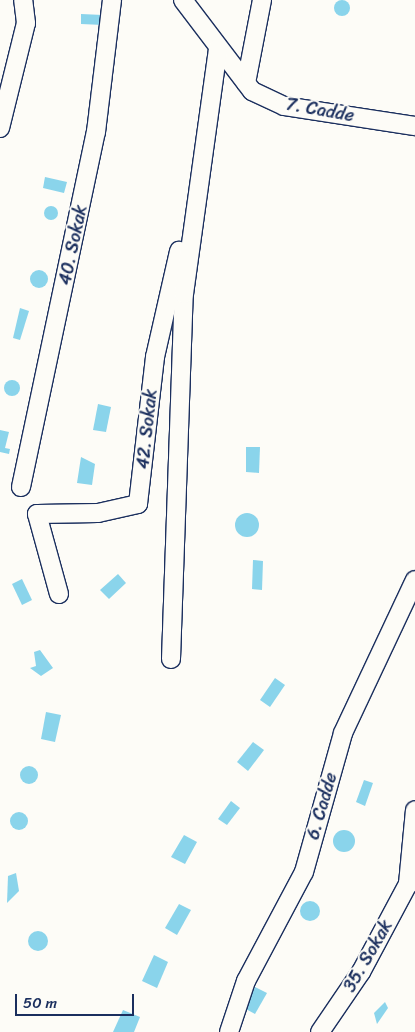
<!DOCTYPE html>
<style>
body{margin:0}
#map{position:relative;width:415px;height:1032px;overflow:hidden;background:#fdfcf7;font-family:Sriracha,sans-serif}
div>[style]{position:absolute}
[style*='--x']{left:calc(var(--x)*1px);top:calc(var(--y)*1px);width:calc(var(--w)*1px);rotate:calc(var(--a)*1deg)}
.water>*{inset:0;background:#8ad4eb}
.round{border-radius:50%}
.roads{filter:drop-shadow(1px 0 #1b2f5e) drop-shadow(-1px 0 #1b2f5e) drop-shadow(0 1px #1b2f5e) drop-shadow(0 -1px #1b2f5e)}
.minor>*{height:18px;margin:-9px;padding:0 9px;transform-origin:9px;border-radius:9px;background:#fdfcf7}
span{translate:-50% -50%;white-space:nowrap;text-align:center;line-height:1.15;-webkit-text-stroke:4px #fdfcf7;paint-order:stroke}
.street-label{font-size:18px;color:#1b2f5e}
.scale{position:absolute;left:15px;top:994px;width:119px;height:22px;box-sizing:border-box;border:2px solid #1b2f5e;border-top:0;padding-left:6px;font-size:15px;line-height:18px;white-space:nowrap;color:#1b2f5e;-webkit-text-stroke:4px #fdfcf7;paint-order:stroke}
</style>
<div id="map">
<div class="water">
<div class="round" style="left:334px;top:0;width:16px;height:16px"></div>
<div style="clip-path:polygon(81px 14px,103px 15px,103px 25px,81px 24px)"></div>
<div style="clip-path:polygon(45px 177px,67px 182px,64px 193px,43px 188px)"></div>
<div class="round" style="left:44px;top:206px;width:14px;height:14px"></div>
<div class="round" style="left:30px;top:270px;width:18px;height:18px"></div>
<div style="clip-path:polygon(20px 308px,29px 311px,20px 340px,13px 338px)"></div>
<div class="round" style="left:4px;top:380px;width:16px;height:16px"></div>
<div style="clip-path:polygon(98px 404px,111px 407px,106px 432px,93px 430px)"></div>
<div style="clip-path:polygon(0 430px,9px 432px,5px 448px,10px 449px,9px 454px,0 452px)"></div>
<div style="clip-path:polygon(246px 447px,260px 447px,259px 473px,246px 472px)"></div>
<div style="clip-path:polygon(81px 457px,95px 464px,92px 485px,77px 483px)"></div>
<div class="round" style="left:235px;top:513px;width:24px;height:24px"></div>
<div style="clip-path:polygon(253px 560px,263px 561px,262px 590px,252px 589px)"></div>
<div style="clip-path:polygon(118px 574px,126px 583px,109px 599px,100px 590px)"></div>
<div style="clip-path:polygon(22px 579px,32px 600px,22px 605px,12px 584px)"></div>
<div style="clip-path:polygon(40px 650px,53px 668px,41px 676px,30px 668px,36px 666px,34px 652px)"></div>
<div style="clip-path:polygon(275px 678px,285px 685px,270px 707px,260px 700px)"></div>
<div style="clip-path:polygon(46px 712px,61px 715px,55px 742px,41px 739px)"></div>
<div style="clip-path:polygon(253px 742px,264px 750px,248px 771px,237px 762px)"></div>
<div class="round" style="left:20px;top:766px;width:18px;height:18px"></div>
<div style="clip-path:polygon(364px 780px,373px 783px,365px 806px,356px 802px)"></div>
<div style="clip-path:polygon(231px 801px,240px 808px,227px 825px,218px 819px)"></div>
<div class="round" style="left:10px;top:812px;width:18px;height:18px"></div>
<div class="round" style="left:333px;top:830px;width:22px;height:22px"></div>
<div style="clip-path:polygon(184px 835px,197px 842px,185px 864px,171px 857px)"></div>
<div style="clip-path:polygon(16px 873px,19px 891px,7px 903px,8px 876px)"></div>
<div class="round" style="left:300px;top:901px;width:20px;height:20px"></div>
<div style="clip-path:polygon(179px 904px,191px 910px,177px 935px,165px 928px)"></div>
<div class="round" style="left:28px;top:931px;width:20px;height:20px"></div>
<div style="clip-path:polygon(154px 955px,168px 962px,157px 988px,142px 981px)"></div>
<div style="clip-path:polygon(255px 987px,267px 993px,255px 1014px,244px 1008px)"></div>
<div style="clip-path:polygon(385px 1002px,388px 1008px,377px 1024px,374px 1013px)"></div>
<div style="clip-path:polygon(123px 1010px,140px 1017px,134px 1032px,113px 1032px)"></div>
</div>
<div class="roads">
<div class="minor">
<div style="--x:183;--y:0;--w:114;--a:52.8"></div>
<div style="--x:252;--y:91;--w:35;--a:25"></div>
<div style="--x:284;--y:106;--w:133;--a:8.7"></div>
<div style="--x:246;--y:83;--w:85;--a:-79.1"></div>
<div style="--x:0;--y:128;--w:108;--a:-76.1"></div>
<div style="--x:26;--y:23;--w:23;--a:-97"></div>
<div style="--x:21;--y:487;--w:363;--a:-78.1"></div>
<div style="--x:96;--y:132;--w:133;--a:-83.1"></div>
<div style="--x:59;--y:594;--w:83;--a:-105.4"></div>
<div style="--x:37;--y:514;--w:61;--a:-0.9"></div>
<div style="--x:98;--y:513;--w:41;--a:-12.7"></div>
<div style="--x:138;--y:504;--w:148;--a:-83.4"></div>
<div style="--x:155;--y:357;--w:109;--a:-77.2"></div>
<div style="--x:171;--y:659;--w:365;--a:-88"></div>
<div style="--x:184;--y:294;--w:248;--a:-82.1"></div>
<div style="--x:408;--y:884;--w:74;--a:-84.6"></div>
<div style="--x:229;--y:1032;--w:54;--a:-71.6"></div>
<div style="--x:246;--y:981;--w:123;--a:-62"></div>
<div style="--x:304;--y:872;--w:144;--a:-74.3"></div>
<div style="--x:343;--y:733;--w:169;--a:-64.8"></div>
<div style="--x:320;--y:1032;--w:73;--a:-55.7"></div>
<div style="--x:361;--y:972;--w:100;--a:-61.9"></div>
<div style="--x:408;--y:884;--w:8;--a:-23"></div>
</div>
</div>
<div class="street-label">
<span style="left:320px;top:110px;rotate:10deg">7. Cadde</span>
<span style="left:73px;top:245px;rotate:-78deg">40. Sokak</span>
<span style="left:147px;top:429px;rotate:-84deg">42. Sokak</span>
<span style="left:322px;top:806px;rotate:-74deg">6. Cadde</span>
<span style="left:368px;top:956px;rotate:-60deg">35. Sokak</span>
</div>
<div class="scale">50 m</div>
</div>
